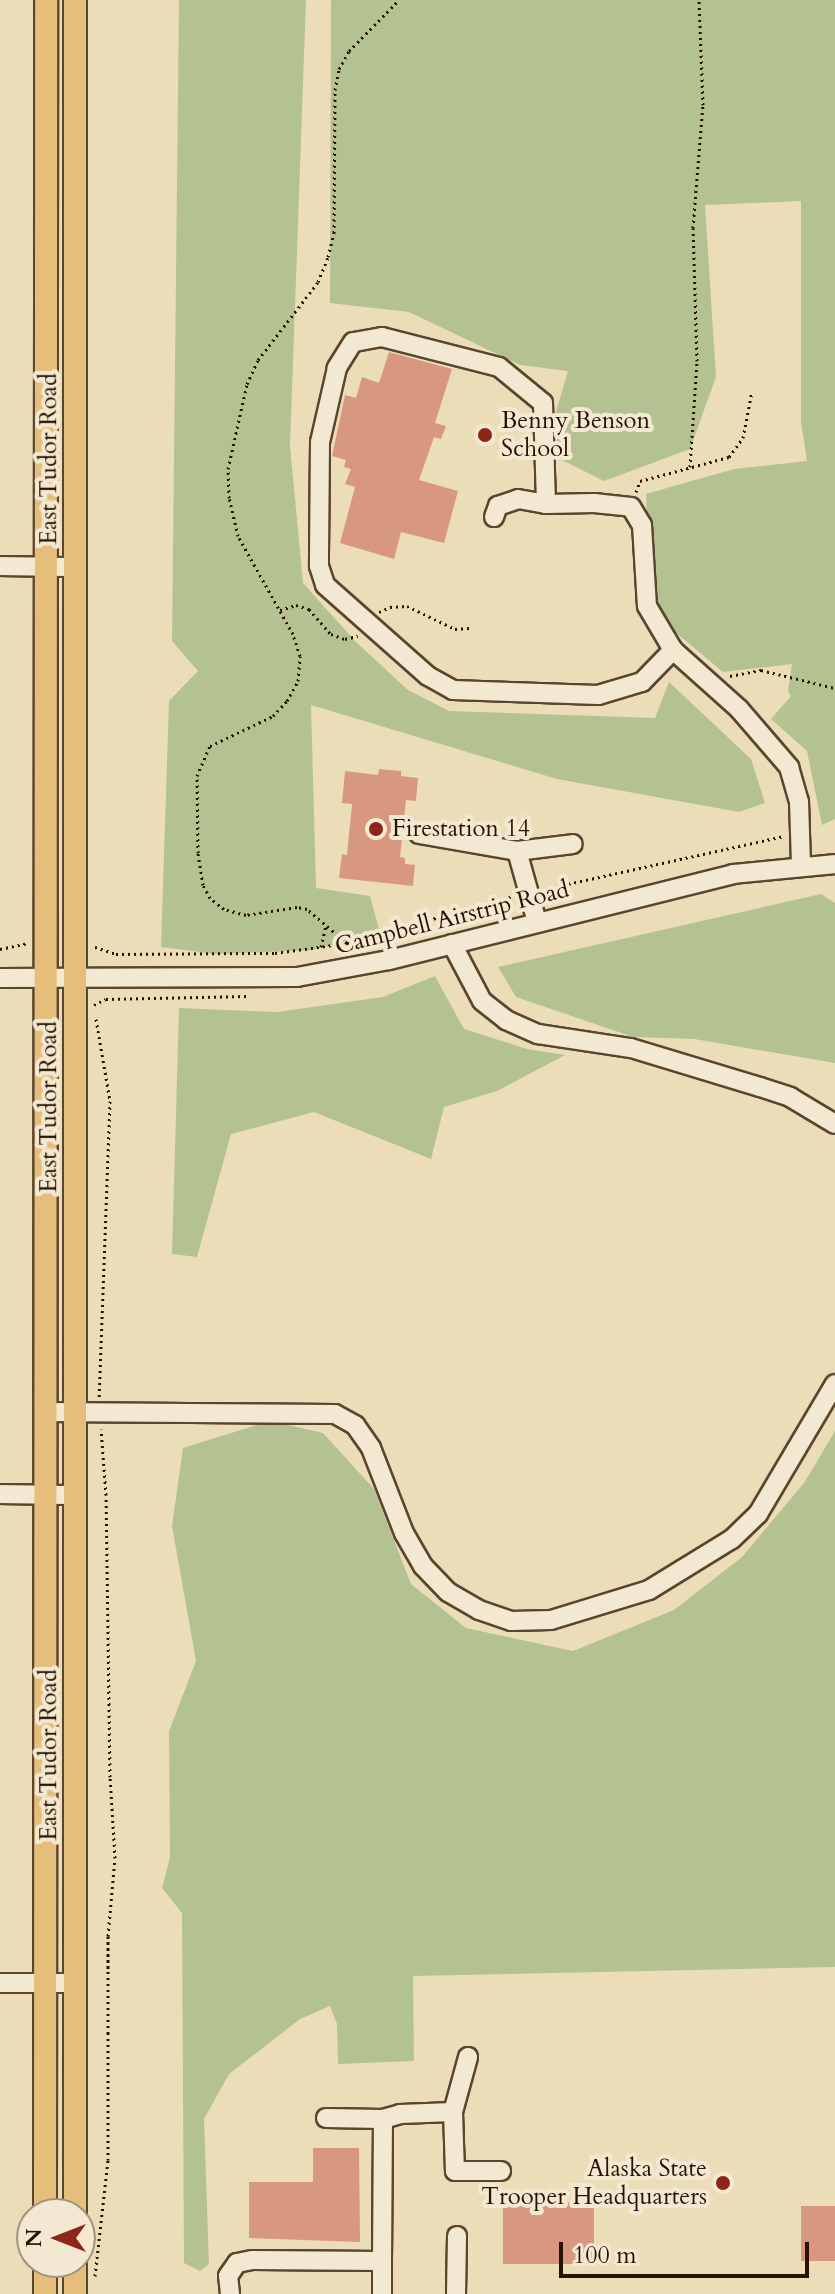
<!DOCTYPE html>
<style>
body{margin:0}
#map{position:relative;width:835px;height:2294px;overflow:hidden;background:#ecddb9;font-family:Cardo,serif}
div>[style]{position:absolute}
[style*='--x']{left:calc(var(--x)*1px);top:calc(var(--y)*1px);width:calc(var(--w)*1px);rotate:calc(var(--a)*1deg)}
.green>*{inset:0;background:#b4c291}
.building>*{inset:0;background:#d89880}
.path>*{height:3px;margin-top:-1.5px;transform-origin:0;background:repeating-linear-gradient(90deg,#291200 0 2px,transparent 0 6px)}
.roads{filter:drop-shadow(2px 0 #5a452e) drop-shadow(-2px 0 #5a452e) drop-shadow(0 2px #5a452e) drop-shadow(0 -2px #5a452e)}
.minor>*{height:18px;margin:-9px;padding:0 9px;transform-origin:9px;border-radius:9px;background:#f3e9d2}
.major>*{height:22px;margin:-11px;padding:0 11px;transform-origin:11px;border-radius:11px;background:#e6be7c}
.dots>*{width:22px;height:22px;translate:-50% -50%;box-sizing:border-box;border:4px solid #f3e9d2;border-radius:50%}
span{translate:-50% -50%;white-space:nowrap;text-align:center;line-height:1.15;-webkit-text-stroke:8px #f3e9d2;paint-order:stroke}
.poi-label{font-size:24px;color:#291200}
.left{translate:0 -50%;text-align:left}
.right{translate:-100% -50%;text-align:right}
.street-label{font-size:24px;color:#291200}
.north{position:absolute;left:16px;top:2198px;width:80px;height:80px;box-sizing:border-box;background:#f3e9d2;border:2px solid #a2937e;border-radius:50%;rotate:270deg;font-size:22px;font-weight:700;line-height:32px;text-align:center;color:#291200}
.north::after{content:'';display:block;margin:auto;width:28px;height:36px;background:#8f2418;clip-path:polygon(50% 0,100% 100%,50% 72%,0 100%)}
.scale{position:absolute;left:559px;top:2242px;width:250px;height:36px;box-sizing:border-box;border:4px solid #291200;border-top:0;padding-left:10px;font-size:24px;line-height:28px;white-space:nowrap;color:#291200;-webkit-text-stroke:6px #f3e9d2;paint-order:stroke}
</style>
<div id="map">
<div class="green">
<div style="clip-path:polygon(179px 0,306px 0,290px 446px,303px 583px,356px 642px,408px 690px,449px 711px,655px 718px,669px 682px,751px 759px,765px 803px,739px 812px,557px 779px,311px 705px,316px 888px,370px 896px,380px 933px,312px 950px,215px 954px,161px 947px,169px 701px,198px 671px,172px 641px)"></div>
<div style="clip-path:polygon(331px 0,835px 0,835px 819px,822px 825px,807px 751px,771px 719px,791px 696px,788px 691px,792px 664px,723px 672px,651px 612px,646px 494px,734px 469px,807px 461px,801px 422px,801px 201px,705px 205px,716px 377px,690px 449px,604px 481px,558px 458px,555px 415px,568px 371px,520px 365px,409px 312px,330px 303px)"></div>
<div style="clip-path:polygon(821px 894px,835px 903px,835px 1063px,694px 1039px,633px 1037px,516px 997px,498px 967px)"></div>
<div style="clip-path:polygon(435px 976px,464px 1029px,527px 1049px,565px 1055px,497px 1091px,444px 1107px,431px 1159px,314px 1112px,231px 1134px,197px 1257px,172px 1254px,179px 1008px,277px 1012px,383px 997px)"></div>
<div style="clip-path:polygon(260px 1424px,284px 1424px,323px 1433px,374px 1489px,411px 1584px,466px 1628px,573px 1651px,674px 1610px,742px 1557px,804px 1483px,835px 1431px,835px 1967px,413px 1976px,414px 2061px,338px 2064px,337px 2024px,330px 2006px,300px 2019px,229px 2074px,204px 2119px,209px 2264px,200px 2271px,184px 2263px,182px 1913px,162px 1888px,170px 1857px,169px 1731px,196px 1661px,172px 1526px,183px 1448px)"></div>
</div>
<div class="building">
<div style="clip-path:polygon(389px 352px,452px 369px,435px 423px,446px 426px,441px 439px,434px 437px,419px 480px,458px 491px,444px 543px,401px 532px,394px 559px,340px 543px,355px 487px,345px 484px,351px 469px,344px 467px,346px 460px,332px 456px,345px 395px,356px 398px,362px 377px,379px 383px)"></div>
<div style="clip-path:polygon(379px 769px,401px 771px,401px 776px,418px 778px,416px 801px,406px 800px,400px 857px,405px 858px,405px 864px,415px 865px,413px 886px,339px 878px,342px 854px,347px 855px,352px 804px,342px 803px,345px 771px,378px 775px)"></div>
<div style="clip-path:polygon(313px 2148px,359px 2148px,360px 2242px,249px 2238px,249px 2182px,313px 2182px)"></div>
<div style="clip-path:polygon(503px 2202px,594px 2202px,594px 2264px,503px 2264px)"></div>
<div style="clip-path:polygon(801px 2206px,835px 2206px,835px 2261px,801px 2261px)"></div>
</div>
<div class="path">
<div style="--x:690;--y:467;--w:106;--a:-86.2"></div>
<div style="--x:697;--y:361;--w:133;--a:-91.7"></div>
<div style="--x:693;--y:228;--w:123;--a:-85.4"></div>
<div style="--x:703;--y:105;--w:105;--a:-92.2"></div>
<div style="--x:636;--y:492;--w:12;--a:-70"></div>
<div style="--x:640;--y:481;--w:92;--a:-15.1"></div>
<div style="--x:729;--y:457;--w:24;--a:-54"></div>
<div style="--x:743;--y:438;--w:48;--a:-79.2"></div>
<div style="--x:280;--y:610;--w:17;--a:-17"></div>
<div style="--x:296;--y:605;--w:14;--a:17"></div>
<div style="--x:309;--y:609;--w:33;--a:49"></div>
<div style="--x:331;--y:634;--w:15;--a:20"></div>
<div style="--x:345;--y:639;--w:13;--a:-13"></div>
<div style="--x:379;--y:612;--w:12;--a:-24"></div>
<div style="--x:390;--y:607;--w:17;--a:-3"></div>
<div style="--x:407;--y:606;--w:53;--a:25.6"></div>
<div style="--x:455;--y:629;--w:15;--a:-4"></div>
<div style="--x:730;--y:676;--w:32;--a:-11"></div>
<div style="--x:761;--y:670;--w:76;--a:13.7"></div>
<div style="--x:545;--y:889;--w:245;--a:-12.5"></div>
<div style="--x:347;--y:943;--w:52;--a:-139.6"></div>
<div style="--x:307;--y:909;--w:10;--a:-169"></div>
<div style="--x:297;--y:907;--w:52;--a:171.1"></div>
<div style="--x:246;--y:915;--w:23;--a:-165"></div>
<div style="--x:224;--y:909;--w:18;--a:-142"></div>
<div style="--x:210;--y:898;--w:15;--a:-118"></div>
<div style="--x:203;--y:885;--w:32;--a:-99"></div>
<div style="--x:198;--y:853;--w:77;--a:-90.7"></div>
<div style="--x:197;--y:776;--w:33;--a:-67"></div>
<div style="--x:210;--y:746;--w:70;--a:-25.5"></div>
<div style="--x:273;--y:716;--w:21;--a:-47"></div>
<div style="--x:287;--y:701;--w:23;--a:-61"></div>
<div style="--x:298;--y:681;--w:25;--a:-85"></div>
<div style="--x:300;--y:656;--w:23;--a:-108"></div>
<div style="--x:293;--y:634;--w:112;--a:-119.3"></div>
<div style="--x:238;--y:536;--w:39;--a:-103"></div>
<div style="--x:229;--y:498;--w:29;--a:-92"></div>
<div style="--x:228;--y:469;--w:87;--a:-77.4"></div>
<div style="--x:247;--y:384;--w:26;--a:-65"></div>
<div style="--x:258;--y:360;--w:98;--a:-52.4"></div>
<div style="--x:318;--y:282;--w:27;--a:-68"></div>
<div style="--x:328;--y:257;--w:25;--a:-76"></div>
<div style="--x:334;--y:233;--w:143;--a:-89.6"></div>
<div style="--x:335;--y:90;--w:21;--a:-79"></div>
<div style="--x:339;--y:69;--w:21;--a:-61"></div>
<div style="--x:349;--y:51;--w:71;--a:-45.6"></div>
<div style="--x:95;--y:947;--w:22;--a:18"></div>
<div style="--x:116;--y:954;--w:159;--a:-0.4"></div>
<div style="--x:275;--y:953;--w:73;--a:-7.9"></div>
<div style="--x:347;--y:943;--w:170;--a:-15.7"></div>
<div style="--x:321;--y:947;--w:23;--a:-77"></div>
<div style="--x:0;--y:949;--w:29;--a:-12"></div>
<div style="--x:94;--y:1005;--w:13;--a:-27"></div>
<div style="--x:106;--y:999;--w:142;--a:-1.2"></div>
<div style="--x:96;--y:1019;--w:83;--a:80.3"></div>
<div style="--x:110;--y:1101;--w:296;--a:92.1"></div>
<div style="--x:25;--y:2218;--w:40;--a:88.6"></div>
<div style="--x:95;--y:2276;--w:117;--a:-83.6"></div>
<div style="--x:108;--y:2160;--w:224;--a:-90"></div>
<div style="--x:108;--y:1936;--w:78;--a:-84.9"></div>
<div style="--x:115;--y:1858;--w:81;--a:-93.5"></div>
<div style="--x:110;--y:1777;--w:282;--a:-90.8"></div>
<div style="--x:106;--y:1495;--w:66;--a:-94.3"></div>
</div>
<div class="roads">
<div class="minor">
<div style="--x:546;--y:504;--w:101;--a:-91.7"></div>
<div style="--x:543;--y:403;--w:57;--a:-140.7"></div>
<div style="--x:499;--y:367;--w:121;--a:-165.6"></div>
<div style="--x:382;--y:337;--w:29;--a:170"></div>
<div style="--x:353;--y:342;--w:31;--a:122"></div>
<div style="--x:337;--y:368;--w:76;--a:102.9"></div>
<div style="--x:320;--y:442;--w:124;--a:90.5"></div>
<div style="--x:319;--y:566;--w:20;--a:72"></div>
<div style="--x:325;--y:585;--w:137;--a:41.5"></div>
<div style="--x:428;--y:676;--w:29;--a:29"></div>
<div style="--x:453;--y:690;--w:145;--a:2"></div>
<div style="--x:598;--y:695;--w:46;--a:-16.5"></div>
<div style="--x:642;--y:682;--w:45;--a:-45.9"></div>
<div style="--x:494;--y:517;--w:12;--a:-70"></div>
<div style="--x:498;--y:506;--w:21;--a:-19"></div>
<div style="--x:518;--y:499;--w:28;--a:10"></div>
<div style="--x:546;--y:504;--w:48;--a:-1.2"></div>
<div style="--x:594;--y:503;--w:37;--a:6"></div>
<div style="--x:631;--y:507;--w:21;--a:59"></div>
<div style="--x:642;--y:525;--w:81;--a:86.5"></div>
<div style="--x:647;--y:606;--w:51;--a:59.4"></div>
<div style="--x:673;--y:650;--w:89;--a:41.8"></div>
<div style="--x:739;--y:709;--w:77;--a:49.2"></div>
<div style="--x:789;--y:767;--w:35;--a:74"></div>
<div style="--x:799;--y:801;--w:64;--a:88.2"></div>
<div style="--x:0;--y:566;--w:75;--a:0.8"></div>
<div style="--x:419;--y:834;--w:99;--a:9.8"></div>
<div style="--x:517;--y:851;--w:74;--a:74.3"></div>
<div style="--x:517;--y:851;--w:56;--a:-7.1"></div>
<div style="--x:452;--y:944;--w:64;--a:62.2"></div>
<div style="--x:482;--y:1001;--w:31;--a:38"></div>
<div style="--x:506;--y:1020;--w:35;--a:24"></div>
<div style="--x:538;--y:1034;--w:94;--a:8.6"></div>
<div style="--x:631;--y:1048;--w:135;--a:16.8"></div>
<div style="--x:760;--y:1087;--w:32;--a:18"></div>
<div style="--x:790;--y:1097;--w:52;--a:31"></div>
<div style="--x:0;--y:978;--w:297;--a:-0.2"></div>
<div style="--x:297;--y:977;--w:94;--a:-10.5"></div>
<div style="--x:389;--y:960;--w:355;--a:-14"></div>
<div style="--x:733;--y:874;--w:102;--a:-5.6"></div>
<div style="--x:45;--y:1412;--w:290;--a:0.4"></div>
<div style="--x:335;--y:1414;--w:23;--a:29"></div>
<div style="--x:355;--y:1425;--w:28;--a:55"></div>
<div style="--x:371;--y:1448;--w:91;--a:68.8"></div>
<div style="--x:404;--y:1533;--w:38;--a:60"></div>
<div style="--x:423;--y:1566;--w:36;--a:46"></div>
<div style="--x:448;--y:1592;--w:36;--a:30"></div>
<div style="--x:479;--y:1610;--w:34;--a:19"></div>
<div style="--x:511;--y:1621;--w:40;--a:-1.4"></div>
<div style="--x:551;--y:1620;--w:102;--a:-17"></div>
<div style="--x:649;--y:1590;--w:97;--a:-31.6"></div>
<div style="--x:732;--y:1539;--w:36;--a:-44"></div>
<div style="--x:758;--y:1514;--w:151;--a:-59.4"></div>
<div style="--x:0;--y:1494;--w:75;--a:0.8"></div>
<div style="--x:0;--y:1983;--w:75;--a:0"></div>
<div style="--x:453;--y:2112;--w:57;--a:-74.7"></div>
<div style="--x:326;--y:2118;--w:57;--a:1"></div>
<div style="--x:383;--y:2119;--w:142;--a:90.4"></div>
<div style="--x:383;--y:2119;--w:18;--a:-16"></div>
<div style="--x:400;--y:2114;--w:53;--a:-2.2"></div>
<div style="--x:453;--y:2112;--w:59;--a:88.1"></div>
<div style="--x:455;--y:2171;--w:46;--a:0"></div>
<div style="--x:230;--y:2294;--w:18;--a:-96"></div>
<div style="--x:228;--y:2276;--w:16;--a:-55"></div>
<div style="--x:237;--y:2263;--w:16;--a:-11"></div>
<div style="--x:253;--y:2260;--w:129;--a:0.4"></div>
<div style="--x:382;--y:2261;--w:33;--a:90"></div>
<div style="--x:456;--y:2294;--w:58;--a:-89"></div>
</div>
<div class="major">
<div style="--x:45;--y:2214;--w:2214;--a:-89.97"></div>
<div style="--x:75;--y:2214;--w:2214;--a:-90"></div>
<div style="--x:45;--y:2262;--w:32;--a:90"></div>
<div style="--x:75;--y:2262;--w:32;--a:90"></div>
</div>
</div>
<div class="dots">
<div style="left:485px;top:435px;background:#8f2418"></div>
<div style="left:376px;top:829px;background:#8f2418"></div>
<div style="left:723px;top:2183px;background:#8f2418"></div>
</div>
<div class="poi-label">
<span class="left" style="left:501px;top:435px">Benny Benson<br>School</span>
<span class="left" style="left:392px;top:829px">Firestation 14</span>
<span class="right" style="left:707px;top:2183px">Alaska State<br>Trooper Headquarters</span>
</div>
<div class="street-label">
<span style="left:49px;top:459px;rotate:-90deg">East Tudor Road</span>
<span style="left:452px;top:918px;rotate:-14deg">Campbell Airstrip Road</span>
<span style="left:49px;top:1107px;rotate:-90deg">East Tudor Road</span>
<span style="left:49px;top:1755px;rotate:-90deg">East Tudor Road</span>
</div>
<div class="north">N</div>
<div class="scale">100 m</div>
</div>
